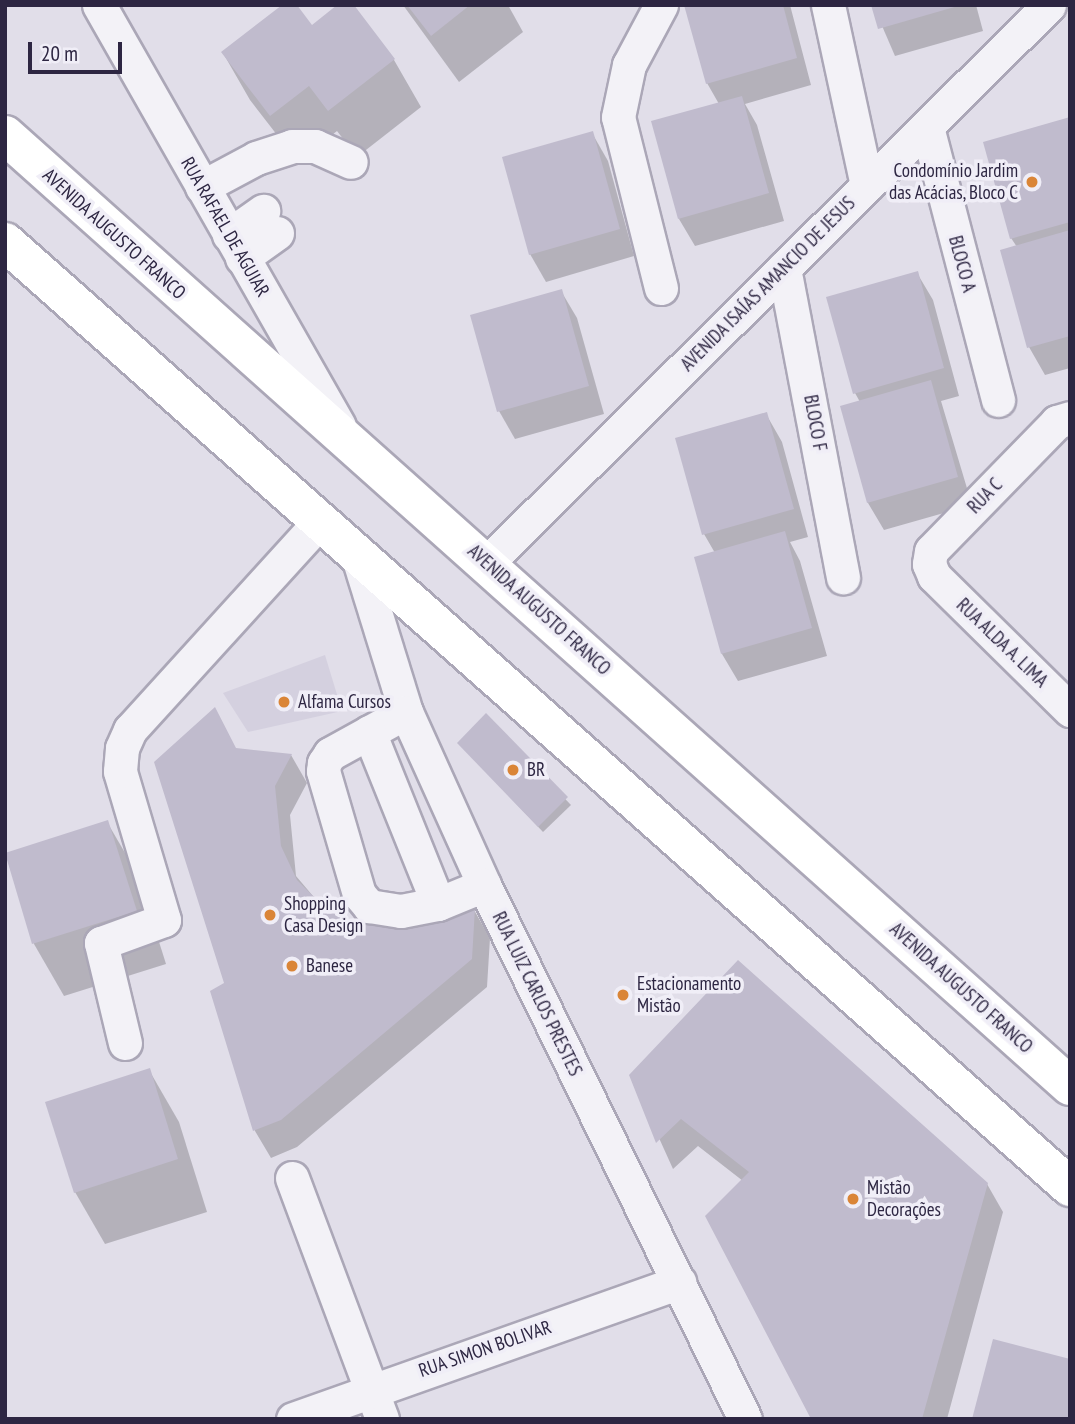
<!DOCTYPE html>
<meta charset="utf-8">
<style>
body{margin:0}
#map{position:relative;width:1075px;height:1424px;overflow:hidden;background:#e1dee9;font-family:"PT Sans Narrow",sans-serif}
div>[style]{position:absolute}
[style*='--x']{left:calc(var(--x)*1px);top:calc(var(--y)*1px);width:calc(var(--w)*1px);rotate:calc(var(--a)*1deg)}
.built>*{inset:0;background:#d4d0df}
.shadow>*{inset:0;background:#0003}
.building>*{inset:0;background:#c0bbcd}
.roads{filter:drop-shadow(2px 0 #aba7b7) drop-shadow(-2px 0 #aba7b7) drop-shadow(0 2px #aba7b7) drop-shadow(0 -2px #aba7b7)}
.minor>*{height:33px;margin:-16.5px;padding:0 16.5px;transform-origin:16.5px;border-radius:16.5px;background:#f3f2f7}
.major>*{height:38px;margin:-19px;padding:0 19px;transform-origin:19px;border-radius:19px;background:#fff}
.dots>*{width:19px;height:19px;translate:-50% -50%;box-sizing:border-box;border:4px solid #f0eef7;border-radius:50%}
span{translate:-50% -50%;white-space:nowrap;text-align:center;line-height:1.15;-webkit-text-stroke:7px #f0eef7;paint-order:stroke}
.poi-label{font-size:19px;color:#2d2642}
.right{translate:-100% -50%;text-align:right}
.left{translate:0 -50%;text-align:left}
.street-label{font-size:19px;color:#2d2642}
.frame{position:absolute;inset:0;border:7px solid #2d2642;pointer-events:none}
.scale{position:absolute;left:28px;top:42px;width:94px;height:32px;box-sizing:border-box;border:4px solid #2d2642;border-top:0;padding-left:9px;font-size:21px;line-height:24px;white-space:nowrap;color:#2d2642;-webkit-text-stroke:5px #f0eef7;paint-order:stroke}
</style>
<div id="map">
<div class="built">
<div style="clip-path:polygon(325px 655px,342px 711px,248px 732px,223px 693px)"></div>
</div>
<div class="shadow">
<div style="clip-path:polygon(403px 5px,508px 5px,523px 32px,459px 82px)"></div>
<div style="clip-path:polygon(686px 5px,790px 5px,811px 85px,745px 104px,757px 125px,784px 221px,695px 246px,679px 219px,719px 104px,707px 83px)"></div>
<div style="clip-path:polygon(873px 5px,976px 5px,983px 31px,895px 56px)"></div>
<div style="clip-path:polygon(312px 27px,394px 60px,421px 107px,357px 157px,337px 131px,298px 162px,250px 100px,223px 53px)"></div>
<div style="clip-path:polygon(1070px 119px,1070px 368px,1045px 375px,1029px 347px,1017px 247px,1011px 238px)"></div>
<div style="clip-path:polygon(592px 133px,608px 161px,634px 256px,546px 282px,530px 254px)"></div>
<div style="clip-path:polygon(917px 273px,933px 300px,959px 396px,941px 401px,972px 505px,884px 530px,868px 503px,842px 407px,860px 402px,855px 393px)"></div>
<div style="clip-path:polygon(561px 291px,577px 318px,604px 414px,515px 439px,499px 411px)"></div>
<div style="clip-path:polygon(766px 414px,782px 442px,808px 537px,790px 542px,800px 561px,827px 656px,738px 681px,722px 654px,715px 553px,704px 534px)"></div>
<div style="clip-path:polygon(486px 716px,571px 805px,543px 832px,459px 743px)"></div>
<div style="clip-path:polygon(237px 750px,291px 755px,307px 783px,290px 815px,296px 876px,324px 909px,348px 923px,404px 930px,474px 910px,490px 938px,487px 987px,297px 1147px,271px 1158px,255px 1131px,212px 992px,226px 984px)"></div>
<div style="clip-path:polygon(107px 822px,138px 875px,166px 964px,64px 996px,34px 944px,6px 855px)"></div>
<div style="clip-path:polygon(149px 1070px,179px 1122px,207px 1212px,105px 1244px,75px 1192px)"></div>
<div style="clip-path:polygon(631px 1076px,987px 1184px,1003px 1212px,947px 1419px,813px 1419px,743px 1181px,698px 1146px,673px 1169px)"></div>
</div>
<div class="building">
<div style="clip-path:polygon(282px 5px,297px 5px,312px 25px,337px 5px,354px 5px,395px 59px,328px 111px,309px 86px,270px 116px,221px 52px)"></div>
<div style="clip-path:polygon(407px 5px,470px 5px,431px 36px)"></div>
<div style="clip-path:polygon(684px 5px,783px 5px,797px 58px,706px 84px)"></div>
<div style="clip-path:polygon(871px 5px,958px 5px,958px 6px,878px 29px)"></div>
<div style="clip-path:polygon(742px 96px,769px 193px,678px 219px,651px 121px)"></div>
<div style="clip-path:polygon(1070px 117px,1070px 222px,1010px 239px,983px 142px)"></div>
<div style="clip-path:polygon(593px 131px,620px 229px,529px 255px,502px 157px)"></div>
<div style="clip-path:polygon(1070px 230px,1070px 336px,1027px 348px,1000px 250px)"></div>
<div style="clip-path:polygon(918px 271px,944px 368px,853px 394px,826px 297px)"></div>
<div style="clip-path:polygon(562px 289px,589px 386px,497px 412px,470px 315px)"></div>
<div style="clip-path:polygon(931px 380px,958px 477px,867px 503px,840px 406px)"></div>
<div style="clip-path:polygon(767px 412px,794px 509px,702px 535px,675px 438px)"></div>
<div style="clip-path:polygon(785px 531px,812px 628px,721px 654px,694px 557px)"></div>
<div style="clip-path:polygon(215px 707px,236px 748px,292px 754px,275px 786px,281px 846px,297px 880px,325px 908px,348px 921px,403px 929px,475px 908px,472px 959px,281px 1120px,253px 1131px,210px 991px,224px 983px,154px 762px)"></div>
<div style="clip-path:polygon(486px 713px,568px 797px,538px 827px,457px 743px)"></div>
<div style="clip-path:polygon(108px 820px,137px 911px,32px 944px,5px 853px)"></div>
<div style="clip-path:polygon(738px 960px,988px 1183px,922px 1419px,811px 1419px,705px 1216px,749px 1172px,681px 1119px,656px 1143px,629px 1075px)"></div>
<div style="clip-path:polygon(150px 1068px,178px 1159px,74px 1193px,45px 1102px)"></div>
<div style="clip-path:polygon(993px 1339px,1070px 1359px,1070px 1419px,972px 1419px)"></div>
</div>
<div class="roads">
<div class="minor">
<div style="--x:99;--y:5;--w:484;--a:60.3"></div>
<div style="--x:828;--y:5;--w:184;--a:77.8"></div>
<div style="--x:927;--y:127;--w:282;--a:75.4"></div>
<div style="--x:202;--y:187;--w:61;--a:-28.2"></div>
<div style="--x:256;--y:158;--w:38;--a:-18"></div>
<div style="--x:292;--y:146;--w:23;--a:0"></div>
<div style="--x:315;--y:146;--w:39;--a:24"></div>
<div style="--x:229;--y:235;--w:42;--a:-35.2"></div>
<div style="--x:242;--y:258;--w:43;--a:-35.5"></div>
<div style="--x:784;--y:268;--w:315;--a:79.2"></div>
<div style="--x:661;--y:288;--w:176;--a:-104.1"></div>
<div style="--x:618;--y:117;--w:53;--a:-78.1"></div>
<div style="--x:629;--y:65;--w:68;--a:-61.9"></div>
<div style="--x:1070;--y:418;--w:14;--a:163"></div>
<div style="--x:1057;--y:422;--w:180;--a:134.3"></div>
<div style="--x:931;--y:551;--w:13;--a:99"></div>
<div style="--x:929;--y:564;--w:13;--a:67"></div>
<div style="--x:934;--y:576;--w:191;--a:44.6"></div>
<div style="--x:358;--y:557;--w:162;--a:72.8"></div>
<div style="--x:406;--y:712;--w:190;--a:65.7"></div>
<div style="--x:484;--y:885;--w:594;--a:63.95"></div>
<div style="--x:487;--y:563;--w:792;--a:-44.8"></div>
<div style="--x:406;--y:712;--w:87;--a:151.1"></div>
<div style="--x:330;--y:754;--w:11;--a:124"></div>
<div style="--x:324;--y:763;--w:8;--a:97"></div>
<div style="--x:323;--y:771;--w:128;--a:73.7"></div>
<div style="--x:359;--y:894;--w:16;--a:50"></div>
<div style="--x:369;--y:906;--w:32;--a:9"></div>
<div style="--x:401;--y:911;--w:38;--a:-11"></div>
<div style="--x:438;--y:904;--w:50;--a:-22.4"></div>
<div style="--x:369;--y:732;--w:185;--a:68.1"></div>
<div style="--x:125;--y:1043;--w:103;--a:-103.5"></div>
<div style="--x:101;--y:943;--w:67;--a:-20.1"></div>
<div style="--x:164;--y:920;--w:155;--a:-106.5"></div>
<div style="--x:120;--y:771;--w:23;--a:-85"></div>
<div style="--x:122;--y:748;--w:20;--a:-66"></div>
<div style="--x:130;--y:730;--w:281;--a:-47.7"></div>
<div style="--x:292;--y:1178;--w:257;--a:69.5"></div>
<div style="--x:293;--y:1419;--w:410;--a:-19.5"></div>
</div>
<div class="major">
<div style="--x:5;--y:135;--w:1428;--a:41.76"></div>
<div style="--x:5;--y:242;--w:1424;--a:41.58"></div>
</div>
</div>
<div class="dots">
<div style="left:1032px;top:182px;background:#da8537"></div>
<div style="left:284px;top:702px;background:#da8537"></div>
<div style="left:513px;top:770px;background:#da8537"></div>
<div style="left:270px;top:915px;background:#da8537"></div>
<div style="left:292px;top:966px;background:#da8537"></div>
<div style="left:623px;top:995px;background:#da8537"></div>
<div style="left:853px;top:1199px;background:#da8537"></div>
</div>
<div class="poi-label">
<span class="right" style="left:1018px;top:182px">Condomínio Jardim<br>das Acácias, Bloco C</span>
<span class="left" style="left:298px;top:702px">Alfama Cursos</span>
<span class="left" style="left:527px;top:770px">BR</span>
<span class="left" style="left:284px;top:915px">Shopping<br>Casa Design</span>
<span class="left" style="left:306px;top:966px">Banese</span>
<span class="left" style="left:637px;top:995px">Estacionamento<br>Mistão</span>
<span class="left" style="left:867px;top:1199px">Mistão<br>Decorações</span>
</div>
<div class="street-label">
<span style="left:225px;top:227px;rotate:60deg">RUA RAFAEL DE AGUIAR</span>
<span style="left:114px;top:234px;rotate:42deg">AVENIDA AUGUSTO FRANCO</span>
<span style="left:962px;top:264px;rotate:75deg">BLOCO A</span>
<span style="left:768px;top:284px;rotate:-45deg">AVENIDA ISAÍAS AMANCIO DE JESUS</span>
<span style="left:815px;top:423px;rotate:80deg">BLOCO F</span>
<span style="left:985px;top:496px;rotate:-46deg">RUA C</span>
<span style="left:539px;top:610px;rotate:42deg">AVENIDA AUGUSTO FRANCO</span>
<span style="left:1002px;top:643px;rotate:44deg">RUA ALDA A. LIMA</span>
<span style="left:961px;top:988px;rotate:42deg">AVENIDA AUGUSTO FRANCO</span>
<span style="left:537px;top:994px;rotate:64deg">RUA LUIZ CARLOS PRESTES</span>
<span style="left:485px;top:1349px;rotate:-19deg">RUA SIMON BOLIVAR</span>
</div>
<div class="frame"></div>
<div class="scale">20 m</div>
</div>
